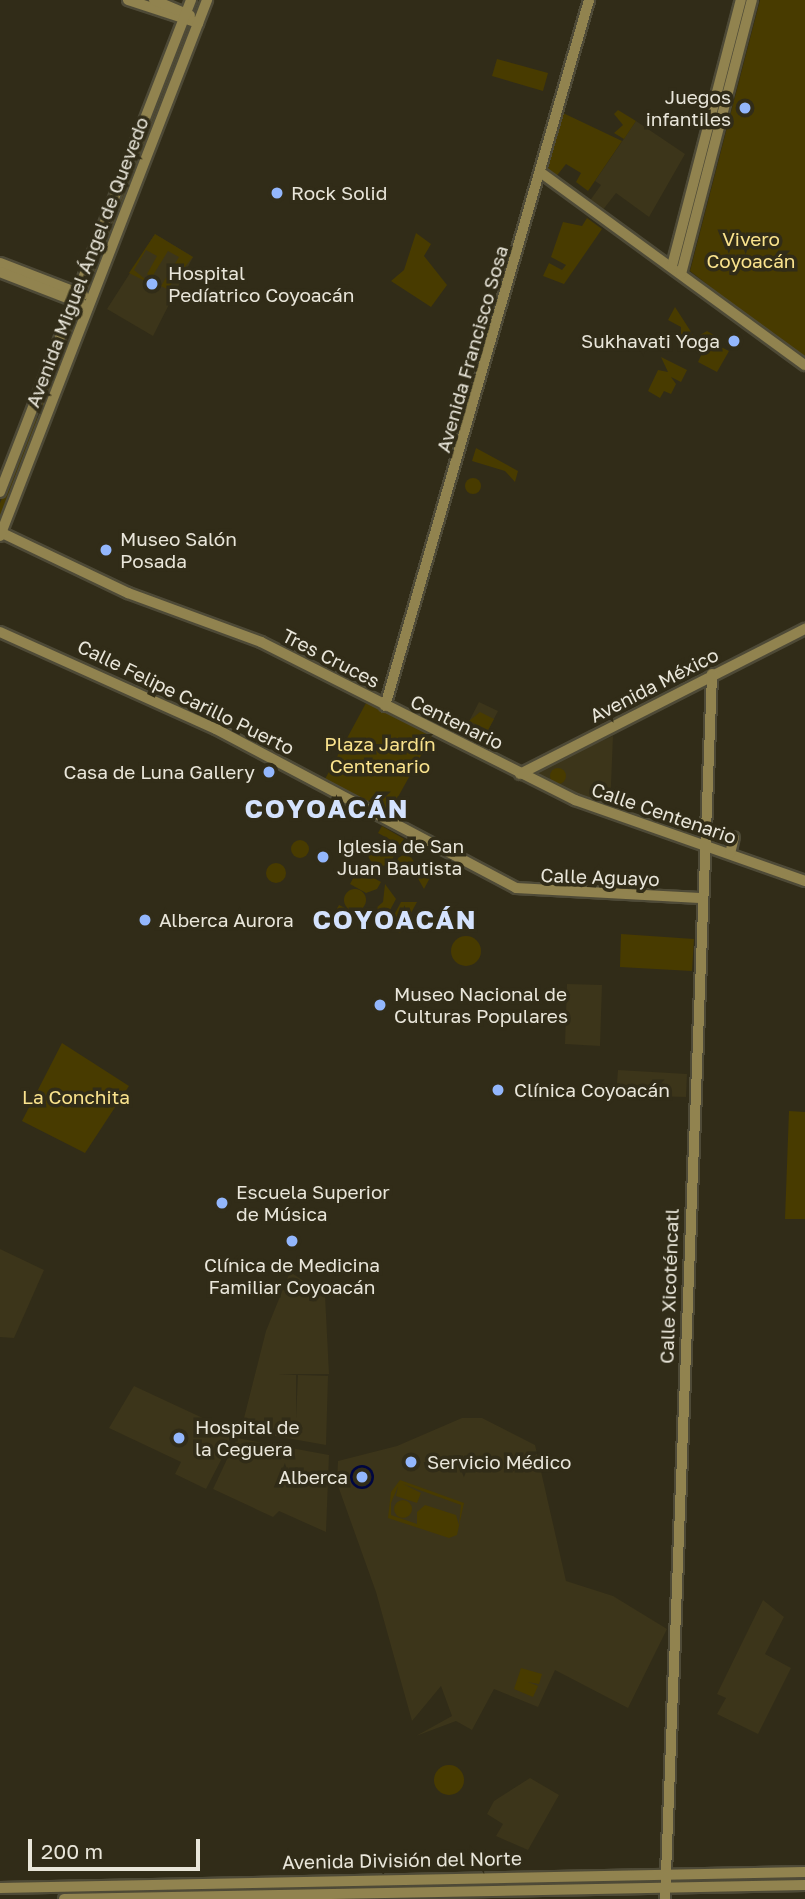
<!DOCTYPE html>
<meta charset="utf-8">
<style>
body{margin:0}
#map{position:relative;width:805px;height:1899px;overflow:hidden;background:#312c18;font-family:"Golos Text",sans-serif}
div>[style]{position:absolute}
[style*='--x']{left:calc(var(--x)*1px);top:calc(var(--y)*1px);width:calc(var(--w)*1px);rotate:calc(var(--a)*1deg)}
.built>*{inset:0;background:#3c351a}
.green>*{inset:0;background:#483b00}
.round{border-radius:50%}
.water>*{inset:0;background:#000640}
.roads{filter:drop-shadow(2px 0 #4e4a37) drop-shadow(-2px 0 #4e4a37) drop-shadow(0 2px #4e4a37) drop-shadow(0 -2px #4e4a37)}
.secondary>*{height:10px;margin:-5px;padding:0 5px;transform-origin:5px;border-radius:5px;background:#91834f}
.dots>*{width:19px;height:19px;translate:-50% -50%;box-sizing:border-box;border:4px solid #312c18;border-radius:50%}
span{translate:-50% -50%;white-space:nowrap;text-align:center;line-height:1.15;-webkit-text-stroke:7px #312c18;paint-order:stroke}
.poi-label{font-size:19px;color:#e9e6da}
.right{translate:-100% -50%;text-align:right}
.left{translate:0 -50%;text-align:left}
.park-label{font-size:19px;color:#fae38d}
.street-label{font-size:19px;color:#e9e6da}
.district-label{font-size:26px;color:#d4e2fd;font-weight:700;letter-spacing:2px}
.scale{position:absolute;left:28px;top:1839px;width:172px;height:32px;box-sizing:border-box;border:4px solid #e9e6da;border-top:0;padding-left:9px;font-size:21px;line-height:24px;white-space:nowrap;color:#e9e6da;-webkit-text-stroke:5px #312c18;paint-order:stroke}
</style>
<div id="map">
<div class="built">
<div style="clip-path:polygon(636px 121px,685px 154px,649px 217px,616px 193px,602px 211px,589px 202px,601px 185px,595px 181px)"></div>
<div style="clip-path:polygon(155px 234px,193px 257px,153px 336px,107px 309px)"></div>
<div style="clip-path:polygon(479px 702px,498px 711px,479px 748px,460px 739px)"></div>
<div style="clip-path:polygon(613px 736px,610px 809px,539px 778px,540px 768px)"></div>
<div style="clip-path:polygon(567px 984px,602px 985px,600px 1046px,565px 1044px)"></div>
<div style="clip-path:polygon(618px 1070px,687px 1074px,686px 1097px,616px 1095px)"></div>
<div style="clip-path:polygon(0 1249px,44px 1270px,14px 1338px,0 1337px)"></div>
<div style="clip-path:polygon(290px 1272px,325px 1295px,329px 1374px,278px 1374px,296px 1375px,296px 1419px,298px 1375px,328px 1376px,326px 1445px,241px 1430px,266px 1331px)"></div>
<div style="clip-path:polygon(134px 1386px,235px 1433px,206px 1489px,175px 1474px,181px 1462px,109px 1428px)"></div>
<div style="clip-path:polygon(462px 1418px,482px 1418px,535px 1445px,566px 1581px,613px 1596px,667px 1629px,628px 1708px,555px 1670px,538px 1707px,494px 1689px,472px 1730px,456px 1721px,416px 1736px,452px 1716px,441px 1686px,412px 1721px,376px 1592px,337px 1483px,338px 1461px,397px 1446px)"></div>
<div style="clip-path:polygon(237px 1438px,329px 1455px,326px 1532px,279px 1511px,273px 1517px,213px 1489px)"></div>
<div style="clip-path:polygon(763px 1600px,784px 1617px,765px 1654px,791px 1668px,758px 1734px,717px 1714px,726px 1698px,717px 1694px)"></div>
<div style="clip-path:polygon(530px 1778px,559px 1795px,528px 1850px,496px 1836px,503px 1824px,487px 1814px,494px 1801px)"></div>
</div>
<div class="green">
<div style="clip-path:polygon(760px 0,805px 0,805px 361px,690px 271px)"></div>
<div style="clip-path:polygon(184px 26px,192px 26px,167px 94px,159px 91px)"></div>
<div style="clip-path:polygon(497px 59px,548px 73px,543px 91px,492px 76px)"></div>
<div style="clip-path:polygon(158px 100px,163px 102px,90px 294px,83px 293px)"></div>
<div style="clip-path:polygon(618px 110px,636px 121px,624px 139px,614px 133px,623px 125px,614px 114px)"></div>
<div style="clip-path:polygon(563px 113px,622px 141px,588px 191px,576px 182px,581px 173px,566px 164px,555px 178px,545px 171px)"></div>
<div style="clip-path:polygon(587px 218px,602px 229px,564px 284px,543px 276px,549px 263px,562px 270px,566px 265px,551px 257px,563px 222px,582px 226px)"></div>
<div style="clip-path:polygon(416px 233px,431px 244px,424px 256px,447px 285px,431px 307px,391px 281px,404px 270px)"></div>
<div style="clip-path:polygon(155px 234px,193px 257px,167px 289px,161px 286px,179px 257px,168px 251px,152px 277px,147px 274px,157px 256px,146px 250px,134px 270px,151px 284px,129px 273px)"></div>
<div style="clip-path:polygon(78px 306px,84px 307px,45px 410px,37px 406px)"></div>
<div style="clip-path:polygon(675px 307px,695px 338px,707px 331px,722px 340px,719px 346px,729px 351px,717px 372px,698px 362px,703px 351px,681px 345px,681px 327px,668px 320px)"></div>
<div style="clip-path:polygon(661px 357px,687px 370px,681px 382px,671px 377px,676px 384px,671px 394px,664px 391px,660px 398px,648px 391px,658px 370px,668px 372px)"></div>
<div style="clip-path:polygon(35px 417px,41px 419px,0 525px,0 503px)"></div>
<div style="clip-path:polygon(476px 448px,518px 471px,515px 482px,505px 471px,472px 461px)"></div>
<div class="round" style="left:465px;top:478px;width:16px;height:16px"></div>
<div style="clip-path:polygon(366px 703px,434px 732px,388px 815px,324px 781px)"></div>
<div style="clip-path:polygon(480px 712px,494px 719px,488px 730px,469px 721px)"></div>
<div class="round" style="left:550px;top:768px;width:16px;height:16px"></div>
<div style="clip-path:polygon(382px 826px,404px 839px,400px 845px,378px 833px)"></div>
<div class="round" style="left:368px;top:840px;width:26px;height:26px"></div>
<div class="round" style="left:291px;top:840px;width:18px;height:18px"></div>
<div class="round" style="left:396px;top:855px;width:18px;height:18px"></div>
<div style="clip-path:polygon(422px 863px,434px 870px,424px 889px,416px 875px)"></div>
<div class="round" style="left:266px;top:863px;width:20px;height:20px"></div>
<div style="clip-path:polygon(358px 869px,381px 882px,377px 889px,366px 893px,350px 884px)"></div>
<div style="clip-path:polygon(385px 884px,396px 899px,383px 923px,367px 916px,383px 902px)"></div>
<div class="round" style="left:344px;top:889px;width:22px;height:22px"></div>
<div style="clip-path:polygon(401px 902px,417px 902px,400px 933px,388px 926px)"></div>
<div style="clip-path:polygon(339px 905px,361px 916px,359px 918px,334px 914px)"></div>
<div style="clip-path:polygon(621px 934px,694px 939px,692px 971px,620px 967px)"></div>
<div class="round" style="left:451px;top:936px;width:30px;height:30px"></div>
<div style="clip-path:polygon(62px 1043px,129px 1086px,85px 1153px,22px 1121px)"></div>
<div style="clip-path:polygon(789px 1111px,805px 1112px,805px 1219px,785px 1219px)"></div>
<div style="clip-path:polygon(evenodd,400px 1480px,464px 1503px,457px 1535px,449px 1538px,388px 1518px,391px 1492px,400px 1480px,403px 1484px,461px 1505px,459px 1525px,456px 1515px,425px 1505px,417px 1512px,417px 1524px,391px 1515px,391px 1503px,398px 1486px,396px 1496px,417px 1503px,421px 1493px,403px 1484px)"></div>
<div class="round" style="left:394px;top:1500px;width:18px;height:18px"></div>
<div style="clip-path:polygon(521px 1668px,542px 1674px,539px 1684px,528px 1682px,538px 1686px,533px 1697px,514px 1689px)"></div>
<div class="round" style="left:434px;top:1765px;width:30px;height:30px"></div>
<div style="clip-path:polygon(656px 1876px,657px 1883px,500px 1886px,499px 1879px)"></div>
<div style="clip-path:polygon(673px 1876px,805px 1876px,805px 1878px,673px 1884px)"></div>
<div style="clip-path:polygon(484px 1880px,485px 1886px,331px 1889px,331px 1881px)"></div>
<div style="clip-path:polygon(311px 1882px,312px 1888px,69px 1895px,69px 1890px)"></div>
</div>
<div class="water">
<div class="round" style="left:350px;top:1465px;width:24px;height:24px"></div>
</div>
<div class="roads">
<div class="secondary">
<div style="--x:128;--y:0;--w:74;--a:18.2"></div>
<div style="--x:154;--y:0;--w:39;--a:23"></div>
<div style="--x:540;--y:172;--w:328;--a:36.1"></div>
<div style="--x:0;--y:263;--w:89;--a:21.1"></div>
<div style="--x:672;--y:266;--w:275;--a:-75.5"></div>
<div style="--x:0;--y:272;--w:88;--a:21.3"></div>
<div style="--x:681;--y:274;--w:283;--a:-75.5"></div>
<div style="--x:0;--y:492;--w:528;--a:-68.78"></div>
<div style="--x:0;--y:532;--w:142;--a:25.5"></div>
<div style="--x:128;--y:593;--w:142;--a:20.2"></div>
<div style="--x:261;--y:642;--w:352;--a:26.7"></div>
<div style="--x:575;--y:800;--w:244;--a:19.4"></div>
<div style="--x:0;--y:536;--w:575;--a:-68.88"></div>
<div style="--x:0;--y:632;--w:237;--a:24.2"></div>
<div style="--x:216;--y:729;--w:340;--a:27.9"></div>
<div style="--x:516;--y:888;--w:184;--a:3.1"></div>
<div style="--x:385;--y:706;--w:735;--a:-73.88"></div>
<div style="--x:520;--y:774;--w:320;--a:-27"></div>
<div style="--x:730;--y:854;--w:17;--a:-77"></div>
<div style="--x:0;--y:1888;--w:805;--a:-1.14"></div>
<div style="--x:64;--y:1899;--w:741;--a:-1.08"></div>
<div style="--x:665;--y:1899;--w:1226;--a:-87.8"></div>
</div>
</div>
<div class="dots">
<div style="left:745px;top:108px;background:#93b7fd"></div>
<div style="left:277px;top:193px;background:#93b7fd"></div>
<div style="left:152px;top:284px;background:#93b7fd"></div>
<div style="left:734px;top:341px;background:#93b7fd"></div>
<div style="left:106px;top:550px;background:#93b7fd"></div>
<div style="left:269px;top:772px;background:#93b7fd"></div>
<div style="left:323px;top:857px;background:#93b7fd"></div>
<div style="left:145px;top:920px;background:#93b7fd"></div>
<div style="left:380px;top:1005px;background:#93b7fd"></div>
<div style="left:498px;top:1090px;background:#93b7fd"></div>
<div style="left:222px;top:1203px;background:#93b7fd"></div>
<div style="left:292px;top:1241px;background:#93b7fd"></div>
<div style="left:179px;top:1438px;background:#93b7fd"></div>
<div style="left:411px;top:1462px;background:#93b7fd"></div>
<div style="left:362px;top:1477px;background:#93b7fd"></div>
</div>
<div class="poi-label">
<span class="right" style="left:731px;top:108px">Juegos<br>infantiles</span>
<span class="left" style="left:291px;top:193px">Rock Solid</span>
<span class="left" style="left:168px;top:284px">Hospital<br>Pedíatrico Coyoacán</span>
<span class="right" style="left:720px;top:341px">Sukhavati Yoga</span>
<span class="left" style="left:120px;top:550px">Museo Salón<br>Posada</span>
<span class="right" style="left:255px;top:772px">Casa de Luna Gallery</span>
<span class="left" style="left:337px;top:857px">Iglesia de San<br>Juan Bautista</span>
<span class="left" style="left:159px;top:920px">Alberca Aurora</span>
<span class="left" style="left:394px;top:1005px">Museo Nacional de<br>Culturas Populares</span>
<span class="left" style="left:514px;top:1090px">Clínica Coyoacán</span>
<span class="left" style="left:236px;top:1203px">Escuela Superior<br>de Música</span>
<span style="left:292px;top:1276px">Clínica de Medicina<br>Familiar Coyoacán</span>
<span class="left" style="left:195px;top:1438px">Hospital de<br>la Ceguera</span>
<span class="left" style="left:427px;top:1462px">Servicio Médico</span>
<span class="right" style="left:348px;top:1477px">Alberca</span>
</div>
<div class="park-label">
<span style="left:751px;top:250px">Vivero<br>Coyoacán</span>
<span style="left:380px;top:755px">Plaza Jardín<br>Centenario</span>
<span style="left:76px;top:1097px">La Conchita</span>
</div>
<div class="street-label">
<span style="left:87px;top:262px;rotate:-69deg">Avenida Miguel Ángel de Quevedo</span>
<span style="left:472px;top:349px;rotate:-74deg">Avenida Francisco Sosa</span>
<span style="left:331px;top:658px;rotate:27deg">Tres Cruces</span>
<span style="left:654px;top:685px;rotate:-27deg">Avenida México</span>
<span style="left:186px;top:697px;rotate:26deg">Calle Felipe Carillo Puerto</span>
<span style="left:457px;top:722px;rotate:26deg">Centenario</span>
<span style="left:664px;top:813px;rotate:19deg">Calle Centenario</span>
<span style="left:600px;top:877px;rotate:2deg">Calle Aguayo</span>
<span style="left:669px;top:1286px;rotate:-88deg">Calle Xicoténcatl</span>
<span style="left:402px;top:1860px;rotate:-1deg">Avenida División del Norte</span>
</div>
<div class="district-label">
<span style="left:327px;top:809px">COYOACÁN</span>
<span style="left:395px;top:920px">COYOACÁN</span>
</div>
<div class="scale">200 m</div>
</div>
